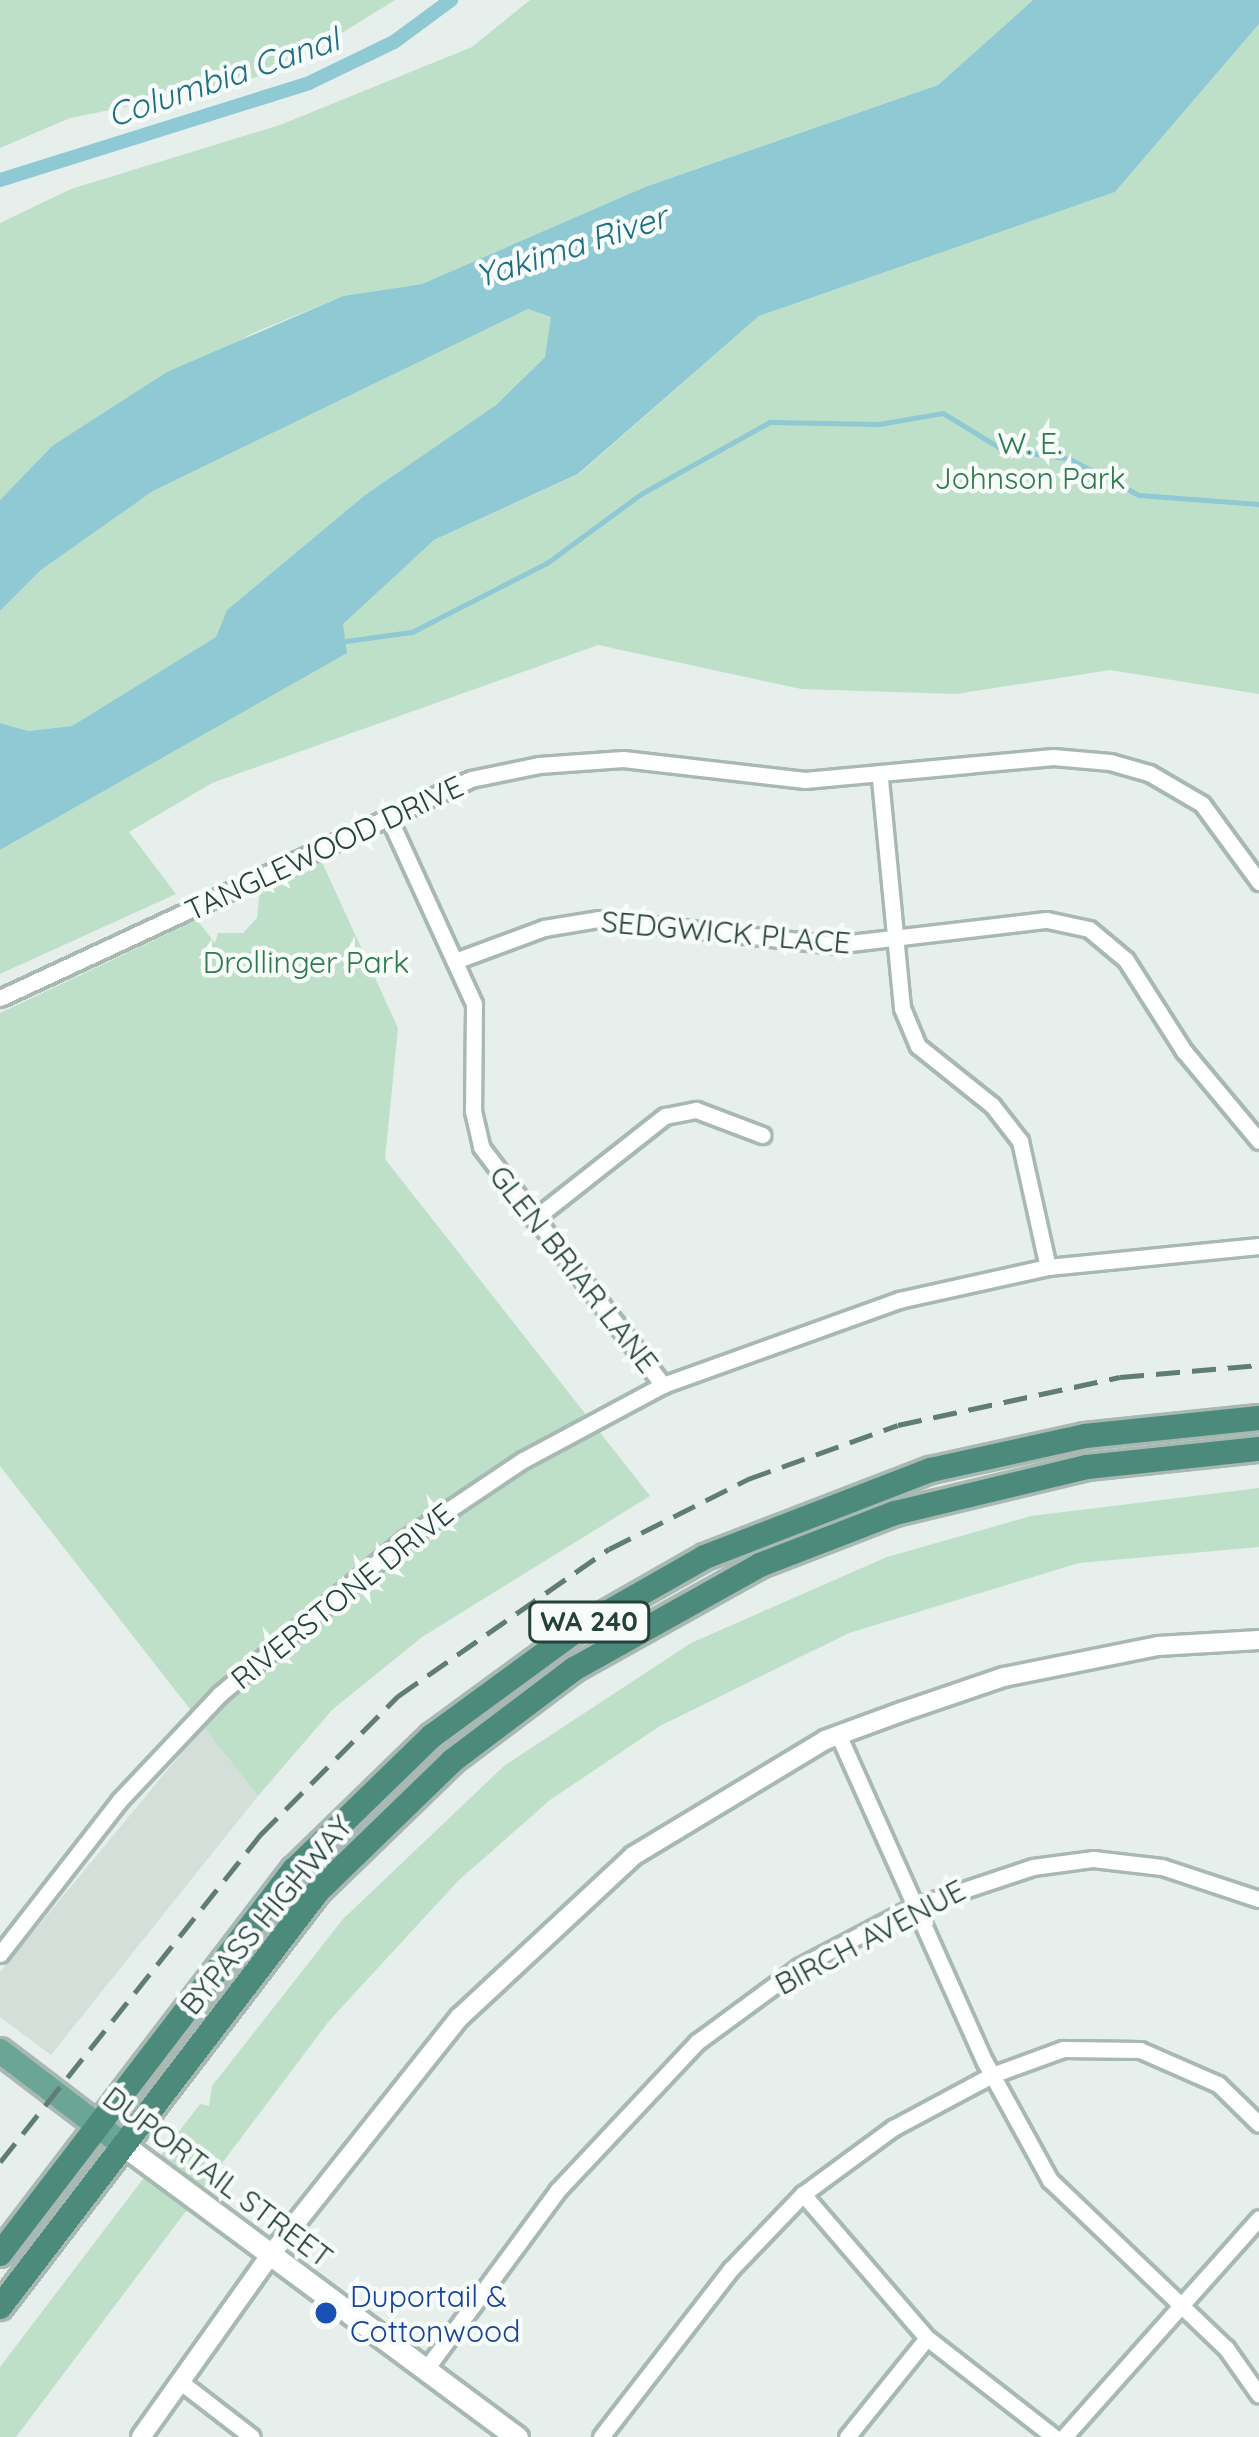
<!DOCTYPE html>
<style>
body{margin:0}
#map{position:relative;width:1259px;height:2437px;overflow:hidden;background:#e6efeb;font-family:Quicksand,sans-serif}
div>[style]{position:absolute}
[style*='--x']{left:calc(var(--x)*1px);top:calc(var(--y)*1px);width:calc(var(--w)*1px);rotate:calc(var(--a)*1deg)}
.built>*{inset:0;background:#d4dfda}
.green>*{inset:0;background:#bfe0c8}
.water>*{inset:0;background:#8ec9d4}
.stream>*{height:4.5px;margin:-2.25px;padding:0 2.25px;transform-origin:2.25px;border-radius:2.25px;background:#8ec9d4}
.canal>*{height:14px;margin:-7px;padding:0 7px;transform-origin:7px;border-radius:7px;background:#8ec9d4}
.roads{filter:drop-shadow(3px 0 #a8b8b2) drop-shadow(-3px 0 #a8b8b2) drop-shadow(0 3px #a8b8b2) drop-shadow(0 -3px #a8b8b2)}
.minor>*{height:15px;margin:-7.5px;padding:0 7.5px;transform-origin:7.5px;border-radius:7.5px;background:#fff}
.tertiary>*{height:18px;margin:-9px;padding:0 9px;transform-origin:9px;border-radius:9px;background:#fff}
.secondary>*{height:21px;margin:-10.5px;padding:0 10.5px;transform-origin:10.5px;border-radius:10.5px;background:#fff}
.primary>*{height:24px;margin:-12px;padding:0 12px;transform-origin:12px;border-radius:12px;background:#6aa596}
.trunk>*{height:24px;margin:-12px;padding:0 12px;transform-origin:12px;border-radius:12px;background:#4c8a7c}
.rail>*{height:4.5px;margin-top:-2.25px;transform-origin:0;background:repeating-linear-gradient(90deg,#5f7d75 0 24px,transparent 0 36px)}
.dots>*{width:33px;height:33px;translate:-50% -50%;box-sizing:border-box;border:6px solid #f7fbf9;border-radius:50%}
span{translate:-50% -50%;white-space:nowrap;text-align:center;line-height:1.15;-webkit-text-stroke:9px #f7fbf9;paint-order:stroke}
.shield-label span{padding:3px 9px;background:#f7fbf9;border:3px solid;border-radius:9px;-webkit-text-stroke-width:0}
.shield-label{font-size:27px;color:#24423a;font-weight:700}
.park-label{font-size:30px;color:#2d7a4b}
.street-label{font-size:30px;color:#24423a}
.transit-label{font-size:30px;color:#164399}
.left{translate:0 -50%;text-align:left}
.water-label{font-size:33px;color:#1c6f80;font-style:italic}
</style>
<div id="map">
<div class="built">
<div style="clip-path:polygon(204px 1726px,258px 1796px,51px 2055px,0 2017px,0 1972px)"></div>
</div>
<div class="green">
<div style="clip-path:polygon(0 0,395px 0,295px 62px,235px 85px,70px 118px,0 148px)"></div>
<div style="clip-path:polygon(530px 0,1033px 0,938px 85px,645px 187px,422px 284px,343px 296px,251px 334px,52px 446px,0 500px,0 223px,71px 189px,280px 125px,472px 47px)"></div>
<div style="clip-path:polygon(1259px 24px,1259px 694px,1110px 670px,956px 694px,801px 689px,598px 645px,212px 783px,129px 832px,176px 894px,0 974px,0 850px,285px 688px,364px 601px,434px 540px,579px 474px,759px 316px,1115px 192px)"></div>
<div style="clip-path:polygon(528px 309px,552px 317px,545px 357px,496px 405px,365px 495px,227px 610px,217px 637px,72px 726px,28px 731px,0 723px,0 611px,41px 570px,153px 491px)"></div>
<div style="clip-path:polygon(321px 860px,398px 1028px,385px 1159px,650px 1496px,422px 1637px,332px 1710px,258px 1796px,0 1466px,0 1013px,197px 920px,215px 943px,218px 933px,243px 933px,257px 918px,260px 889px)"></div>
<div style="clip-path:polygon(1259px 1488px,1259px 1547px,1079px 1563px,849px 1633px,660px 1726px,550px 1800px,458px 1881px,329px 2021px,16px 2437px,0 2437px,0 2367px,200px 2104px,209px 2106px,212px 2086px,343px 1919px,504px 1766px,691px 1643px,887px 1557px,1031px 1516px)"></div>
</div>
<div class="water">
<div style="clip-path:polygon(1033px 0,1259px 0,1259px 24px,1115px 192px,759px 316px,578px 474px,434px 540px,343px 624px,347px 653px,0 850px,0 723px,28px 731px,72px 726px,216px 637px,227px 610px,365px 495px,496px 405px,545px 357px,551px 317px,528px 309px,153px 491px,41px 570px,0 611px,0 500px,52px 446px,167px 372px,343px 296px,422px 284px,645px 187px,938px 85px)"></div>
</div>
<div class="stream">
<div style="--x:346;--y:641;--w:67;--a:-7.8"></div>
<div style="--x:412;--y:632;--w:152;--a:-27.1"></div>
<div style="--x:547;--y:563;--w:117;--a:-36.3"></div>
<div style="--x:641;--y:494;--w:148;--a:-29.2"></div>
<div style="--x:770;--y:422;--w:109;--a:1.1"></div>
<div style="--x:879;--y:424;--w:65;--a:-9.8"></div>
<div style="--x:943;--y:413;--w:69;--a:31.4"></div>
<div style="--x:1002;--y:449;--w:69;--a:8.4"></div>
<div style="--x:1070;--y:459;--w:78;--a:27.6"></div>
<div style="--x:1139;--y:495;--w:120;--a:4.3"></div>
</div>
<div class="canal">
<div style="--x:0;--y:180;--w:324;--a:-17.4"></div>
<div style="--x:309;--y:83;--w:94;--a:-25.8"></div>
<div style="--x:394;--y:42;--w:71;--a:-36.4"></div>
</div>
<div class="roads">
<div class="minor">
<div style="--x:880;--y:779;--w:230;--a:84.5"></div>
<div style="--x:902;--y:1008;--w:41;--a:67.2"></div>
<div style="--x:918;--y:1046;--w:95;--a:38.6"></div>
<div style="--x:992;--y:1105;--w:46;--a:52.1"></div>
<div style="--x:1020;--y:1141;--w:129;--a:77.5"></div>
<div style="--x:388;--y:816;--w:207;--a:65.4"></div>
<div style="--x:474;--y:1004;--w:107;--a:90.5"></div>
<div style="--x:473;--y:1111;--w:37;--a:77"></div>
<div style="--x:481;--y:1147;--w:300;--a:52.6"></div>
<div style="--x:455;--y:961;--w:95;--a:-20.3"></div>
<div style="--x:544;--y:928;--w:56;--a:-9.3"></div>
<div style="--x:599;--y:919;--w:235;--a:6.3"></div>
<div style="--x:833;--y:945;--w:215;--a:-6.7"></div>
<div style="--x:1047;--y:920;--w:43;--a:12.1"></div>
<div style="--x:1089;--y:929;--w:48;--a:40"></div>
<div style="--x:1126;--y:960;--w:108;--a:57.5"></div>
<div style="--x:1184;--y:1051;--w:117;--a:50.2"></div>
<div style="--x:0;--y:998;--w:519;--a:-24.94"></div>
<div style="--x:471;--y:779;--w:69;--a:-11.6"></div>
<div style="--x:539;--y:765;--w:84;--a:-4.1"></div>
<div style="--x:623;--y:759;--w:183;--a:6.6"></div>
<div style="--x:805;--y:780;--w:249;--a:-5.3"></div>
<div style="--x:1053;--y:757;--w:57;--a:5"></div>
<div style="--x:1110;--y:762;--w:41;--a:15.8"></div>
<div style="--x:1149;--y:773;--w:61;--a:30.3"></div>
<div style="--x:1202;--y:804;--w:97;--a:53.8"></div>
<div style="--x:534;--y:1219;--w:167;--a:-38.2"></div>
<div style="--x:665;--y:1116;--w:32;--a:-11"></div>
<div style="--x:696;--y:1110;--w:71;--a:20.7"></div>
<div style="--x:838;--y:1734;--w:359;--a:65.9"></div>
<div style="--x:985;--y:2062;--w:135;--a:61.2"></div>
<div style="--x:1050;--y:2180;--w:243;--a:43.7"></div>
<div style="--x:1226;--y:2348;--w:57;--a:54.9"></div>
<div style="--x:0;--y:1954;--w:194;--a:-52.1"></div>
<div style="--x:119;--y:1801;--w:147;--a:-46.7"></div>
<div style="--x:220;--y:1694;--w:241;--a:-40"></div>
<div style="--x:405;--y:1539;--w:142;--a:-33.8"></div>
<div style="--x:523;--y:1460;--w:159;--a:-28.2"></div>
<div style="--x:663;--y:1385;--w:251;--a:-19.8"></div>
<div style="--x:899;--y:1300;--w:153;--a:-12.5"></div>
<div style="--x:1048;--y:1267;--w:212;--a:-5.7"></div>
<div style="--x:803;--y:2194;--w:190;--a:49.3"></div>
<div style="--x:927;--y:2338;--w:161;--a:37.9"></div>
<div style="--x:426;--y:2369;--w:222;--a:-53.6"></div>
<div style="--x:558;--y:2190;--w:203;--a:-46.8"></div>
<div style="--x:697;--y:2042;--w:127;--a:-36.3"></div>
<div style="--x:799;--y:1967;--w:129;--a:-27.8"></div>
<div style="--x:913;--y:1907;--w:126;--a:-18.4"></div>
<div style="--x:1033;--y:1867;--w:61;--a:-7.6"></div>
<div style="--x:1093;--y:1859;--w:69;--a:6.6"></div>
<div style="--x:1162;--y:1867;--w:102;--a:18.3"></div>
<div style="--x:182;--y:2383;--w:88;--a:37.6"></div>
<div style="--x:601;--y:2437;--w:212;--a:-52.3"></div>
<div style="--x:731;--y:2269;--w:104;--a:-46.2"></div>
<div style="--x:803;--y:2194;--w:112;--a:-36.3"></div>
<div style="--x:893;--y:2128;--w:112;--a:-28.2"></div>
<div style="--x:992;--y:2075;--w:76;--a:-20.1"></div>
<div style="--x:1063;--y:2049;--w:77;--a:0.7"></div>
<div style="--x:1140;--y:2050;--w:85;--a:23.6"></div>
<div style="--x:1218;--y:2084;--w:57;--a:44.3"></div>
<div style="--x:847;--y:2437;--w:127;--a:-51.1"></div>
<div style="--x:1064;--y:2437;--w:293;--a:-48.3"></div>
</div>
<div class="tertiary">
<div style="--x:141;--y:2437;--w:226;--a:-54.6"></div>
<div style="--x:272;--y:2253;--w:302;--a:-51.5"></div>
<div style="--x:460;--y:2017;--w:236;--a:-42.9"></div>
<div style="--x:633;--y:1856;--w:224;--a:-31.1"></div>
<div style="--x:825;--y:1740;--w:84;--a:-20.2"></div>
<div style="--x:904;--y:1711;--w:106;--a:-18.8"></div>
<div style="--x:1004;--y:1677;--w:157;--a:-11.4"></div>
<div style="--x:1158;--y:1646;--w:101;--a:-3.4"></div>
</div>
<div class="secondary">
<div style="--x:122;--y:2144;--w:492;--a:36.6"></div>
</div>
<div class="primary">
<div style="--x:0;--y:2051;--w:153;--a:37.3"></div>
</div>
<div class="trunk">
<div style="--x:0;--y:2254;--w:484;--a:-52.6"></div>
<div style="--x:294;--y:1870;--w:192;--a:-44.2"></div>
<div style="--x:432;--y:1736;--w:180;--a:-36.2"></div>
<div style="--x:577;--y:1630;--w:147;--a:-29.7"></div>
<div style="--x:705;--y:1557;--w:242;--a:-21.1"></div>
<div style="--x:931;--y:1470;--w:158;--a:-12.4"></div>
<div style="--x:1085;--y:1436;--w:175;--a:-5.9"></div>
<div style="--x:0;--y:2307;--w:524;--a:-52.6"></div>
<div style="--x:318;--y:1891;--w:187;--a:-44.1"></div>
<div style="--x:452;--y:1761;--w:153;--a:-37"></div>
<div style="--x:574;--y:1669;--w:213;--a:-29.2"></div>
<div style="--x:760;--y:1565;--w:145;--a:-21.1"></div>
<div style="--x:895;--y:1513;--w:197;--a:-13.5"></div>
<div style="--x:1087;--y:1467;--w:173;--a:-6"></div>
</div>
</div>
<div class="rail">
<div style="--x:0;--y:2162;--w:418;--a:-51.5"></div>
<div style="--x:260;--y:1835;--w:196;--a:-45.2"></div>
<div style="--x:398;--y:1696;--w:257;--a:-34.9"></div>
<div style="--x:609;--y:1549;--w:156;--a:-26.7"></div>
<div style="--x:748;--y:1479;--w:159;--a:-19.8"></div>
<div style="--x:898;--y:1425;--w:227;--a:-12.2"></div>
<div style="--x:1120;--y:1377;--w:140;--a:-4.9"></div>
</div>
<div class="dots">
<div style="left:326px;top:2313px;background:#1a4fb4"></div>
</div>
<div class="shield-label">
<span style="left:589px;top:1622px">WA 240</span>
</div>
<div class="park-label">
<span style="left:1030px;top:460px">W. E.<br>Johnson Park</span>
<span style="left:306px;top:962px">Drollinger Park</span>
</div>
<div class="street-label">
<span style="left:324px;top:848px;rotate:-25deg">TANGLEWOOD DRIVE</span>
<span style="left:726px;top:932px;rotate:5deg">SEDGWICK PLACE</span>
<span style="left:574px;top:1269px;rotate:52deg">GLEN BRIAR LANE</span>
<span style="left:342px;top:1596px;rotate:-39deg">RIVERSTONE DRIVE</span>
<span style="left:266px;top:1915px;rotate:-50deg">BYPASS HIGHWAY</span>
<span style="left:870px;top:1937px;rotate:-28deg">BIRCH AVENUE</span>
<span style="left:218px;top:2177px;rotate:37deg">DUPORTAIL STREET</span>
</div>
<div class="transit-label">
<span class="left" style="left:350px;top:2313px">Duportail &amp;<br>Cottonwood</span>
</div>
<div class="water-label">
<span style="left:223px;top:77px;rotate:-19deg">Columbia Canal</span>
<span style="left:571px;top:246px;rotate:-18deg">Yakima River</span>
</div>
</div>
